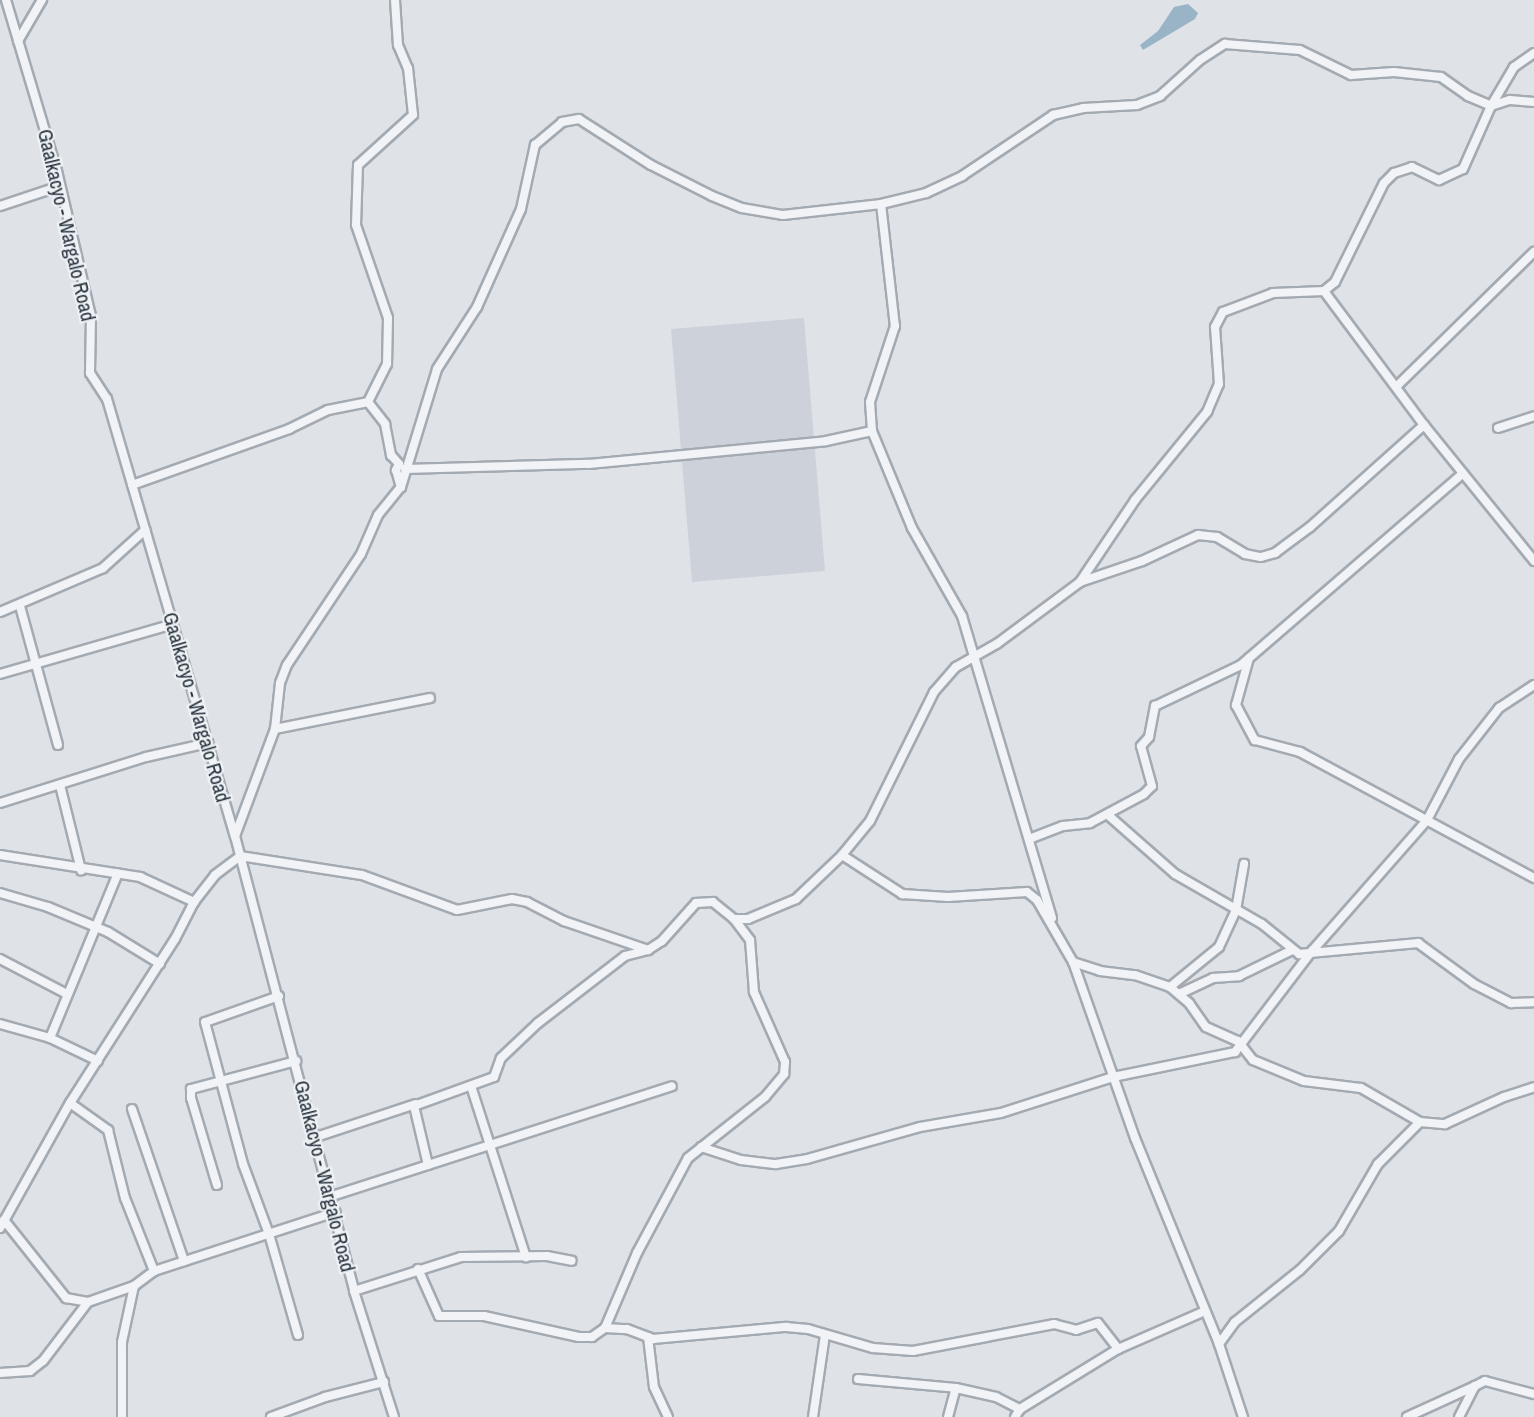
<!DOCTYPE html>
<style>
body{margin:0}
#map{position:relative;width:1534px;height:1417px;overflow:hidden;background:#dfe3e8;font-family:"Archivo Narrow",sans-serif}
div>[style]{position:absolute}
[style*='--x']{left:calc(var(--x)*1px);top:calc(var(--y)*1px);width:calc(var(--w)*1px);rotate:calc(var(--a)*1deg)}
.built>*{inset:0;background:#cdd2da}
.water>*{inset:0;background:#9ab4c7}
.roads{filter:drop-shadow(2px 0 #a4aab2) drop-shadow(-2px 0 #a4aab2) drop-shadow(0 2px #a4aab2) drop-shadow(0 -2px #a4aab2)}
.street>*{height:8px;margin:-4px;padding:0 4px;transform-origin:4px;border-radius:4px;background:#f1f3f6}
span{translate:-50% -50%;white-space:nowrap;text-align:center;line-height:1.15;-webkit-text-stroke:4.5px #eef2f5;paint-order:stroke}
.street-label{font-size:20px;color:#28323e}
</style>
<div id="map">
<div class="built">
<div style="clip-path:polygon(804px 318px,825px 571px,692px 582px,671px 329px)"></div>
</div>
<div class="water">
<div style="clip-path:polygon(1188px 4px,1198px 13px,1195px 19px,1143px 50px,1140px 45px,1158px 31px,1174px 7px)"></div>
</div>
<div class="roads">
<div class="street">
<div style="--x:6;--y:0;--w:178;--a:73.4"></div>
<div style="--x:57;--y:171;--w:149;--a:76.8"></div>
<div style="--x:91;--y:316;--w:57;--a:91"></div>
<div style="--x:90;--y:373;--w:31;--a:57"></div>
<div style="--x:107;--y:399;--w:455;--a:73.7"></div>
<div style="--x:235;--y:836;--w:470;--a:75.3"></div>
<div style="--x:354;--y:1291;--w:132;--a:72.4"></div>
<div style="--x:395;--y:0;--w:45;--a:86.2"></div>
<div style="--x:398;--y:45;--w:25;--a:67"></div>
<div style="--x:408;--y:68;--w:47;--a:83.9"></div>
<div style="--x:413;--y:115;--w:74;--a:137.7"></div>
<div style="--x:358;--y:165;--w:60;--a:91.9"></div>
<div style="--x:356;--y:225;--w:98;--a:71"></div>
<div style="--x:388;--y:318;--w:46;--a:91.2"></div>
<div style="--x:387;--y:364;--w:42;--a:116.6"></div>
<div style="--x:368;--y:402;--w:28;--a:52"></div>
<div style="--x:385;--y:424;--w:32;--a:79"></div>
<div style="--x:391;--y:455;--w:12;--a:48"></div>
<div style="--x:399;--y:464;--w:7;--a:117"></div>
<div style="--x:396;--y:470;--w:18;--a:74"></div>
<div style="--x:18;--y:41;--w:48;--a:-59.7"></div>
<div style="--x:881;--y:204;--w:123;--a:83.5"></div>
<div style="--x:895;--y:326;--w:80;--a:108.2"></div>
<div style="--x:870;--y:402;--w:29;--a:86"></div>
<div style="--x:872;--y:431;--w:105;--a:67.6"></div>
<div style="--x:912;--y:528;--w:101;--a:60.4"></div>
<div style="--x:962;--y:616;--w:315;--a:73.4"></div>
<div style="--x:0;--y:206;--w:63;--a:-18.4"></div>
<div style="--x:1324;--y:291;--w:167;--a:53.3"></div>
<div style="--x:1424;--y:425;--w:175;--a:51"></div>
<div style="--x:1397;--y:386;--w:192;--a:-44.4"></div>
<div style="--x:1498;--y:428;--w:38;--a:-18"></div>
<div style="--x:405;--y:469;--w:184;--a:-1.6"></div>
<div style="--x:589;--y:464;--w:238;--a:-5.5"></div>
<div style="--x:826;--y:441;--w:47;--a:-12.3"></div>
<div style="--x:132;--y:485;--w:167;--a:-19.6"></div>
<div style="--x:289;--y:429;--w:43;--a:-26"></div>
<div style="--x:328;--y:410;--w:41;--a:-11.3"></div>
<div style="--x:1080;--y:582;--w:65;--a:-18.7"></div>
<div style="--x:1142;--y:561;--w:62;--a:-24.9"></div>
<div style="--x:1198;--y:535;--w:19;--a:6"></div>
<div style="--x:1217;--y:537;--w:33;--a:31"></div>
<div style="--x:1245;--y:554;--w:16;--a:11"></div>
<div style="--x:1261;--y:557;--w:15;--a:-16"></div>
<div style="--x:1275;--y:553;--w:44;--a:-36.6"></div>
<div style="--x:1310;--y:527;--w:153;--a:-41.8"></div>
<div style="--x:20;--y:606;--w:144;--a:74.7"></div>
<div style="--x:0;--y:612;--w:112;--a:-23.1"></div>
<div style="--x:103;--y:568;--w:57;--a:-42.1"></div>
<div style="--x:1249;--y:658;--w:49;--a:105.5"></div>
<div style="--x:1236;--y:705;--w:40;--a:62"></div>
<div style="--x:1255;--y:740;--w:47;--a:14.9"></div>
<div style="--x:1300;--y:752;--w:266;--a:28.3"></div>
<div style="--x:0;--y:674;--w:180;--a:-16.1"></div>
<div style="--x:275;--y:729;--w:158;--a:-11.3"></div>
<div style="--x:60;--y:785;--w:88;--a:76.1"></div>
<div style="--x:0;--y:803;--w:153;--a:-17.5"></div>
<div style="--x:146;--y:757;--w:64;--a:-12.7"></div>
<div style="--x:1108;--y:815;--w:89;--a:41.4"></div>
<div style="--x:1175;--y:874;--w:100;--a:29.9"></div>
<div style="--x:1262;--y:924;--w:48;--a:39"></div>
<div style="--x:1299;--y:954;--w:120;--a:-5.3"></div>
<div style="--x:1418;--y:943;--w:69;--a:36.2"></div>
<div style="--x:1474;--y:984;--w:42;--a:27.2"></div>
<div style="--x:1511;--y:1003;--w:23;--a:-2"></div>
<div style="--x:235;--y:836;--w:114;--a:-69.5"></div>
<div style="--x:275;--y:729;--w:46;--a:-83.8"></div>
<div style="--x:280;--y:683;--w:19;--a:-69"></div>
<div style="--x:287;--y:665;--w:133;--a:-56.3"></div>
<div style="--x:361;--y:554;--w:43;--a:-66.4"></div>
<div style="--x:378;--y:515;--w:36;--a:-51"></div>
<div style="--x:401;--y:487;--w:123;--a:-73"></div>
<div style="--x:437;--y:369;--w:74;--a:-57.2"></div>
<div style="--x:477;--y:307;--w:107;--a:-65.8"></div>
<div style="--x:521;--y:209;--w:66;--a:-77.7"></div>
<div style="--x:535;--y:145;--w:35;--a:-40"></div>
<div style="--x:562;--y:122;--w:17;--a:-10"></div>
<div style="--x:579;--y:119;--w:85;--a:32.6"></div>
<div style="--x:651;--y:165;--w:68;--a:26.9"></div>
<div style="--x:712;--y:196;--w:32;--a:22"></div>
<div style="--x:742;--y:208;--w:42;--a:9.7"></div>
<div style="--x:783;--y:215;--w:99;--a:-6.4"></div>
<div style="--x:881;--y:204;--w:46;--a:-13.7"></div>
<div style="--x:926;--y:193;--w:40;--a:-25"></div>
<div style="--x:962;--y:176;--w:110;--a:-33.8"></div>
<div style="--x:1053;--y:115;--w:31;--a:-13"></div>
<div style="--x:1083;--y:108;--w:54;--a:-3.2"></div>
<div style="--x:1137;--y:105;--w:25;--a:-21"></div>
<div style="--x:1160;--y:96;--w:54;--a:-42"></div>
<div style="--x:1200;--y:60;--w:30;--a:-33"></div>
<div style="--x:1225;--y:44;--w:75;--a:4.6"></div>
<div style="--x:1300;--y:50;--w:57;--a:26.1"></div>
<div style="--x:1351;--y:75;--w:43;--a:-4"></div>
<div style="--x:1394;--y:72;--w:47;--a:6.1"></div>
<div style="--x:1441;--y:77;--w:33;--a:35"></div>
<div style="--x:1468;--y:96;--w:25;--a:23"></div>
<div style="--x:1491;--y:106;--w:20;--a:-18"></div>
<div style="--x:1510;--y:100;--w:24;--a:5"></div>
<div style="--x:1029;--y:839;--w:36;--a:-21"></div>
<div style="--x:1063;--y:826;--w:27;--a:-6"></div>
<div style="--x:1090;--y:823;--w:61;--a:-28.2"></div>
<div style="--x:1144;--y:794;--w:11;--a:-45"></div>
<div style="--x:1152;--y:786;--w:41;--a:-105.4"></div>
<div style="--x:1141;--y:746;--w:12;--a:-48"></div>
<div style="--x:1149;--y:737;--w:32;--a:-79"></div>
<div style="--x:1155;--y:706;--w:95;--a:-25.5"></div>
<div style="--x:1241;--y:665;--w:292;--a:-40.8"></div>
<div style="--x:0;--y:855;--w:142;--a:8.9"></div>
<div style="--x:140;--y:877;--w:60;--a:24.8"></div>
<div style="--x:842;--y:855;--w:72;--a:33"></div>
<div style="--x:902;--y:894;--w:46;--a:3.7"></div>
<div style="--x:948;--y:897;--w:79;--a:-3.6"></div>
<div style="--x:1027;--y:892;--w:13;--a:39"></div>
<div style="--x:1037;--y:900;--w:72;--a:59.9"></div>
<div style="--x:1073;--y:962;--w:28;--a:18"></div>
<div style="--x:1100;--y:971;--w:35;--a:7"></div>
<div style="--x:1135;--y:975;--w:37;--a:19"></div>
<div style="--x:1170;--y:987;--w:25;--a:40"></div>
<div style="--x:1189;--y:1003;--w:29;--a:55"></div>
<div style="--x:1206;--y:1027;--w:35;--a:24"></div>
<div style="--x:1238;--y:1041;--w:24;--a:52"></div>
<div style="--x:1253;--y:1060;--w:55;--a:22.4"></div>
<div style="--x:1304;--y:1081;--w:57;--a:7"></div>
<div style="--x:1361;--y:1088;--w:68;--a:30"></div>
<div style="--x:1420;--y:1122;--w:25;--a:5"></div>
<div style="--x:1445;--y:1124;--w:65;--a:-24.6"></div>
<div style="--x:1504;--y:1097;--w:32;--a:-18"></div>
<div style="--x:0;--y:893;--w:50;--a:16.3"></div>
<div style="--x:48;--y:907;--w:65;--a:22.6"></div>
<div style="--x:108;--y:932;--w:61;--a:31.6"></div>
<div style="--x:0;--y:959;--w:76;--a:27.6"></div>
<div style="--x:1073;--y:962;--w:187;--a:70.6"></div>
<div style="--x:1135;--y:1138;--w:222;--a:67.8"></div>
<div style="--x:1219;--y:1344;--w:27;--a:-54"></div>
<div style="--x:1235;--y:1322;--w:83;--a:-38.7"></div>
<div style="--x:1300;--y:1270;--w:55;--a:-45"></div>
<div style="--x:1339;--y:1231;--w:78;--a:-59.8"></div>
<div style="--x:1378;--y:1164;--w:59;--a:-45"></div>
<div style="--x:1170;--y:987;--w:63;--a:-39.2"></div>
<div style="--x:1219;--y:947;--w:41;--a:-65.3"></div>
<div style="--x:1236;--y:910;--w:47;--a:-80.1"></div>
<div style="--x:1179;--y:994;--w:38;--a:-25"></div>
<div style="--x:1213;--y:978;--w:26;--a:-4"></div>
<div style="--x:1239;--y:976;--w:59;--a:-26.1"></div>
<div style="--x:279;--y:996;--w:78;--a:160.6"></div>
<div style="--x:205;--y:1022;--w:147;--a:75"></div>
<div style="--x:243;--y:1164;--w:75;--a:69.6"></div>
<div style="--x:269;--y:1234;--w:105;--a:74"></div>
<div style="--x:0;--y:1024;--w:52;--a:15.6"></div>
<div style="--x:50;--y:1038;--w:53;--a:25.6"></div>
<div style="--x:50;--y:1038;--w:178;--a:-67.6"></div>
<div style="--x:471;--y:1086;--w:180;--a:72.2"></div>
<div style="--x:70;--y:1103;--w:47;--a:35.4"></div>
<div style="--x:108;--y:1130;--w:70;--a:76"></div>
<div style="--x:125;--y:1198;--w:79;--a:68.3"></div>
<div style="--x:132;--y:1109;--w:161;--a:71.1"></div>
<div style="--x:316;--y:1137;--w:105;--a:-18.3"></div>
<div style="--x:701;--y:1147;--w:42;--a:18"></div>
<div style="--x:741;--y:1160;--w:35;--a:7"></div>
<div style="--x:776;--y:1164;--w:31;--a:-9"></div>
<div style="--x:807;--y:1159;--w:117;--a:-15.8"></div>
<div style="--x:920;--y:1127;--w:82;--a:-9.8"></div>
<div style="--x:1001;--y:1113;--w:118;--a:-17.8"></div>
<div style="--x:1113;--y:1077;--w:125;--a:-11.6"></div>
<div style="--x:1235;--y:1052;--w:127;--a:-52.7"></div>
<div style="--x:1312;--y:951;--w:174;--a:-48.7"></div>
<div style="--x:1427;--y:820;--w:69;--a:-62.3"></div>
<div style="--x:1459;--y:759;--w:65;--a:-51.9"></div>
<div style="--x:1499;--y:708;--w:42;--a:-33.3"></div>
<div style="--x:428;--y:1165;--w:61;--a:-103.3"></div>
<div style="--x:414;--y:1106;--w:85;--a:-19.9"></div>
<div style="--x:494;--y:1077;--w:20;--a:-70"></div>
<div style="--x:501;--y:1058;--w:51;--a:-43.4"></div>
<div style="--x:538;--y:1023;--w:110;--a:-37.6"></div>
<div style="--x:625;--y:956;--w:24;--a:-15"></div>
<div style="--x:648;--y:950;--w:17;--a:-33"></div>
<div style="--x:662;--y:941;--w:51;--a:-48.2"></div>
<div style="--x:696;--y:903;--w:17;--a:-3"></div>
<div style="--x:713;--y:902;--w:27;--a:39"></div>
<div style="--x:734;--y:919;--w:14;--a:0"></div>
<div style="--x:748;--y:919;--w:52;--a:-22.6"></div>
<div style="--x:796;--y:899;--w:64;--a:-43.7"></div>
<div style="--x:842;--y:855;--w:44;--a:-50.5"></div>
<div style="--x:870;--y:821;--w:144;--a:-63.6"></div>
<div style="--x:934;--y:692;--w:33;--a:-49"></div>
<div style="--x:956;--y:667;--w:48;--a:-29.7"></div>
<div style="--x:998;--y:643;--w:102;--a:-36.6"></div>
<div style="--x:1080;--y:582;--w:99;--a:-56.1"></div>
<div style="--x:1135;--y:500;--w:114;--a:-50.7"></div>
<div style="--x:1207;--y:412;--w:30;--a:-67"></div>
<div style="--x:1219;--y:384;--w:57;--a:-94"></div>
<div style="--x:1215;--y:327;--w:17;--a:-62"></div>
<div style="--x:1223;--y:312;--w:53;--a:-20.8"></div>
<div style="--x:1273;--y:293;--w:51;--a:-2.2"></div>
<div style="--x:1324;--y:291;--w:14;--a:-39"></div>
<div style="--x:1335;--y:282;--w:110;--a:-63.7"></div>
<div style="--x:1384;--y:183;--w:14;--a:-45"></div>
<div style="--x:1394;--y:173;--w:19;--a:-18"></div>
<div style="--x:1412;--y:167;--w:30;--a:26"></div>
<div style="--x:1439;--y:180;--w:26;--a:-25"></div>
<div style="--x:1463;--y:169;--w:69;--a:-66"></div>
<div style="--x:1491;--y:106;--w:45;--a:-59.5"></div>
<div style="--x:1514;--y:67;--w:24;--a:-35"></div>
<div style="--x:217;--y:1185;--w:91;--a:-106.6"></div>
<div style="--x:191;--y:1098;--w:9;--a:-90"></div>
<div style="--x:191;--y:1089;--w:109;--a:-14.9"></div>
<div style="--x:332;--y:1196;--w:357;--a:-17.9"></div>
<div style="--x:4;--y:1220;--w:100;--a:51.5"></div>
<div style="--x:66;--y:1298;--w:22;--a:10"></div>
<div style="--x:88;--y:1302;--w:49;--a:-19.2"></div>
<div style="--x:0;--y:1228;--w:143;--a:-60.8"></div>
<div style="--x:70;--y:1103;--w:195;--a:-57.4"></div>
<div style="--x:175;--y:939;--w:42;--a:-62.8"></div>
<div style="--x:194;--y:902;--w:34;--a:-52"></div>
<div style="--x:215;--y:875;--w:31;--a:-37"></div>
<div style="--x:240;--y:856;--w:123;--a:8.9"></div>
<div style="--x:362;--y:875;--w:101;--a:20.2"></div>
<div style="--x:457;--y:910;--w:56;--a:-11.3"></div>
<div style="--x:512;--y:899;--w:15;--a:11"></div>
<div style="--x:527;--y:902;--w:42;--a:27.2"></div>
<div style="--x:564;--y:921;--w:89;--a:19"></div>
<div style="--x:418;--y:1269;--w:51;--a:65.9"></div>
<div style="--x:439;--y:1316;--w:45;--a:0"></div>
<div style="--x:484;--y:1316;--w:97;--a:12.5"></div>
<div style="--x:579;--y:1337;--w:13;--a:0"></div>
<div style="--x:592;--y:1337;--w:16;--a:-35"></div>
<div style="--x:605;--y:1328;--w:22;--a:3"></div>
<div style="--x:627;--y:1329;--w:28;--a:21"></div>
<div style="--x:653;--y:1339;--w:134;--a:-5.2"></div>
<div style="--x:786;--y:1327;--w:22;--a:5"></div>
<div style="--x:808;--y:1329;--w:68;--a:16.3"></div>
<div style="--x:873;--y:1348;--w:40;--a:4.3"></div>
<div style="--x:913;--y:1351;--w:144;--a:-10.8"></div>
<div style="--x:1054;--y:1324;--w:23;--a:15"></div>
<div style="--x:1076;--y:1330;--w:23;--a:-18"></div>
<div style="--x:1098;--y:1323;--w:33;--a:52"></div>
<div style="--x:354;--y:1291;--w:112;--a:-17.6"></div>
<div style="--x:461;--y:1257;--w:86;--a:-0.7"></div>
<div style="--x:547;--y:1256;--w:25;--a:11"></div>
<div style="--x:605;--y:1328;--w:82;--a:-66.9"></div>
<div style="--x:637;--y:1253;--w:108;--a:-61.8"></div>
<div style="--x:688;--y:1158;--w:98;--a:-38.4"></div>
<div style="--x:765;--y:1097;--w:30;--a:-50"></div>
<div style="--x:784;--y:1074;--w:12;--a:-85"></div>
<div style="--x:785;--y:1062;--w:77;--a:-113.9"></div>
<div style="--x:754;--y:992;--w:52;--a:-94.4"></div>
<div style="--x:750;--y:940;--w:26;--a:-127"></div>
<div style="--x:648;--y:1337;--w:50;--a:83.2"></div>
<div style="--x:654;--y:1387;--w:33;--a:65"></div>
<div style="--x:1219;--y:1344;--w:77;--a:71.8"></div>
<div style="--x:0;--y:1373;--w:30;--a:-4"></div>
<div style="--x:30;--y:1371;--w:16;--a:-38"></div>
<div style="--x:43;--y:1361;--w:74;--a:-52.7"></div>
<div style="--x:858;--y:1379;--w:98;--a:5.2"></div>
<div style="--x:956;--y:1388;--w:41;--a:12.7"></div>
<div style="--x:996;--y:1397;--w:27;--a:27"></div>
<div style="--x:122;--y:1417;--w:75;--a:-90"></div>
<div style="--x:122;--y:1342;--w:57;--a:-77.9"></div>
<div style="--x:134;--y:1286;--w:25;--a:-37"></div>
<div style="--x:154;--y:1271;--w:191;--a:-18"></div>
<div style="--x:271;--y:1417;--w:58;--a:-20.3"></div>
<div style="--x:325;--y:1397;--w:61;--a:-14.3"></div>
<div style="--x:813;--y:1417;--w:83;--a:-81.7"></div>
<div style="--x:948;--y:1417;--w:30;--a:-75"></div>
<div style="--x:1015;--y:1417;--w:9;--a:-58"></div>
<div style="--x:1020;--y:1409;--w:115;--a:-31.5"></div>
<div style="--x:1118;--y:1349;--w:95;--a:-23.6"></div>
<div style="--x:1407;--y:1417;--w:75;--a:-24.5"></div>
<div style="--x:1459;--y:1417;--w:35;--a:-63"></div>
<div style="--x:1475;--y:1386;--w:11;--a:-27"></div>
<div style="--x:1485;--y:1381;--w:51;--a:14.9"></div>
</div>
</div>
<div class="street-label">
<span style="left:67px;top:225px;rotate:77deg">Gaalkacyo - Wargalo Road</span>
<span style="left:197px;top:707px;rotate:74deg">Gaalkacyo - Wargalo Road</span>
<span style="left:325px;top:1176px;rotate:76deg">Gaalkacyo - Wargalo Road</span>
</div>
</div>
